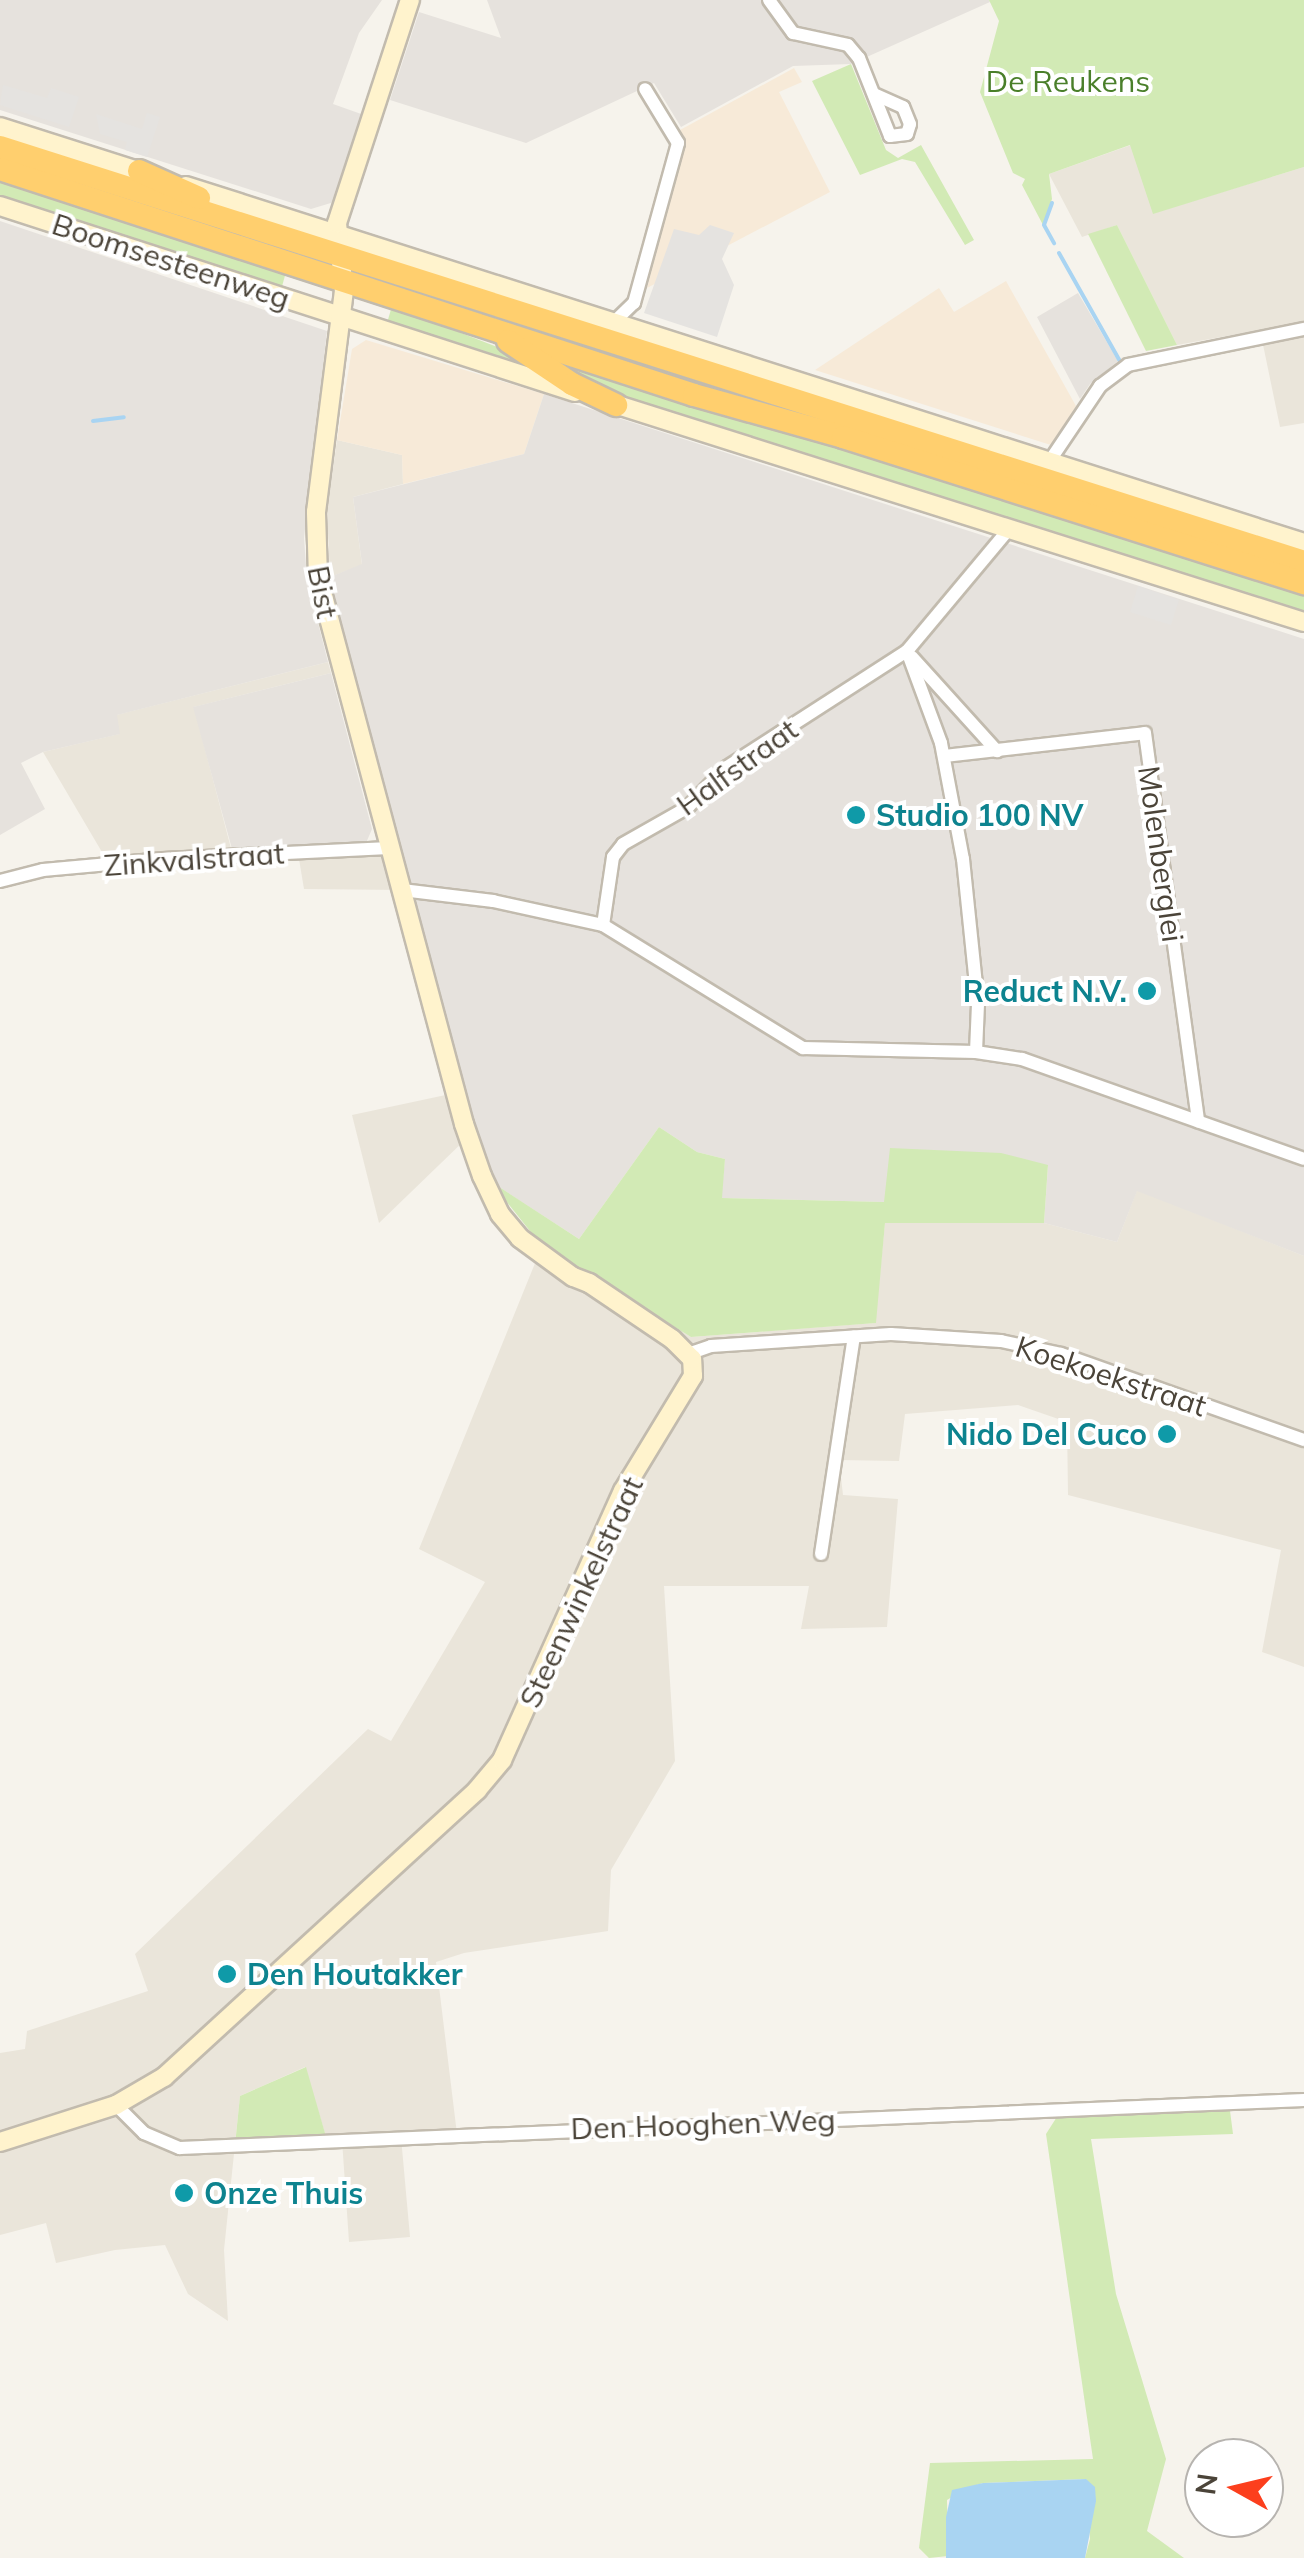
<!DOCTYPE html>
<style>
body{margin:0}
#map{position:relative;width:1304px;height:2558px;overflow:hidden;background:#f6f3ec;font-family:Mulish,sans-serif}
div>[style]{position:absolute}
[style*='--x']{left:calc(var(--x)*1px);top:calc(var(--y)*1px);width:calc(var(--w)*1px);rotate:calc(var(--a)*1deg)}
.residential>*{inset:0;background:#eae5da}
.commercial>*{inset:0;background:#f7ead8}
.industrial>*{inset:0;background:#e6e2dd}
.green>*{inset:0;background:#d2eab5}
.parking>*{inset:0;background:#e5e3e0}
.water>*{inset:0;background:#a9d4f2}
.stream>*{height:4px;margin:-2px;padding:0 2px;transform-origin:2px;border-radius:2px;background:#a9d4f2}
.roads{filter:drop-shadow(2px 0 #c2bbae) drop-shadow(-2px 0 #c2bbae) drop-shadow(0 2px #c2bbae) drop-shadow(0 -2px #c2bbae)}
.street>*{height:12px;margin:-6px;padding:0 6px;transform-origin:6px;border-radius:6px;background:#fff}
.secondary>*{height:18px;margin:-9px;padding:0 9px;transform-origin:9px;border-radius:9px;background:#fff3cd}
.highway>*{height:22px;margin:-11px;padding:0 11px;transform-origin:11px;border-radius:11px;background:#ffcf6e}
.dots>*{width:28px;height:28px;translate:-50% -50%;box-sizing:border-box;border:5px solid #fff;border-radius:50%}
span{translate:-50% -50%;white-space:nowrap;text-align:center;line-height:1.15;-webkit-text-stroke:8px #fff;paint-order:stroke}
.park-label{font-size:30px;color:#4a7f2a}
.street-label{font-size:30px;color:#4b4439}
.culture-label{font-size:30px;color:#0d838f;font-weight:700}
.left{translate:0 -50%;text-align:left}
.right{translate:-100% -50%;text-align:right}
.north{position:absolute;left:1184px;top:2438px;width:100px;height:100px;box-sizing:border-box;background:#fff;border:2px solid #b7b4b0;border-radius:50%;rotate:278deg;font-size:28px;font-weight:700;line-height:40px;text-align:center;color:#4b4439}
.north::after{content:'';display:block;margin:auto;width:35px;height:45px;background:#fc3f1d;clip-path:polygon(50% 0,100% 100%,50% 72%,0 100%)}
</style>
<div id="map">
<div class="residential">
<div style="clip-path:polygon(1131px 145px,1154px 213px,1304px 167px,1304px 423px,1280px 427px,1260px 330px,1177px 345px,1117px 225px,1082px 237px,1049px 174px)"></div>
<div style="clip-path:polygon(337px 440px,402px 455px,403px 484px,353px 497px,362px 565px,330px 577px,327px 511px)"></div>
<div style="clip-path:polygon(328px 662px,331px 673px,194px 707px,233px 856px,109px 864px,43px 752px,119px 734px,116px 715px)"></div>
<div style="clip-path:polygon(389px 848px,402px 890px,304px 889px,298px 853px)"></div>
<div style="clip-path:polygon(455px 1093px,468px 1137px,379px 1223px,352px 1115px)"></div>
<div style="clip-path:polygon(1137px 1190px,1304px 1256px,1304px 1667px,1262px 1652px,1281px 1550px,1068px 1495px,1067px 1422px,1018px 1405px,905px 1414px,899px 1461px,839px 1460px,843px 1495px,898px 1499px,887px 1627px,801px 1629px,809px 1586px,664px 1586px,675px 1761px,611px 1870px,608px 1931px,464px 1953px,436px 1962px,457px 2134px,401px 2137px,410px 2237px,349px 2242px,342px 2140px,327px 2140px,305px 2067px,240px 2096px,224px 2250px,228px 2321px,188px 2294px,165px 2245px,115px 2250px,56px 2263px,46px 2223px,0 2235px,0 2053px,25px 2049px,27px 2031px,148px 1991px,135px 1954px,368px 1729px,391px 1741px,485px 1582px,419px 1549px,542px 1246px,691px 1337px,875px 1323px,885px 1223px,1044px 1223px,1117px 1242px)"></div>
</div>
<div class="commercial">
<div style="clip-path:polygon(794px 68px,802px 82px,779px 92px,830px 192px,647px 288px,685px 141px,680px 130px)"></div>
<div style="clip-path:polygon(1006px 281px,1076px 406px,1054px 446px,815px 370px,939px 288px,954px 312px)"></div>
<div style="clip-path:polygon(366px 340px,544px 394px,524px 454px,403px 484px,402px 455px,337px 440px,352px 349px)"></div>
</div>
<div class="industrial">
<div style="clip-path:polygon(0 0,382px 0,359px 33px,333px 104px,364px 115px,334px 202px,311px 209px,0 110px)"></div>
<div style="clip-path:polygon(487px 0,989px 0,990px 2px,851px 64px,793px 66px,681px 127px,654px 83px,526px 143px,390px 100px,419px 12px,501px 38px)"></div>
<div style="clip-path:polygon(0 221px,327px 331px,304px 538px,307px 580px,328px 662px,117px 715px,120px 734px,43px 752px,21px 763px,45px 809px,0 835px)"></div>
<div style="clip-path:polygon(1078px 293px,1118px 361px,1090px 384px,1080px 399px,1037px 317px)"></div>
<div style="clip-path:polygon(544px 394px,1304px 639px,1304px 1256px,1137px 1191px,1117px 1242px,1044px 1223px,1048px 1166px,885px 1202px,721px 1198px,725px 1159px,697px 1152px,659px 1127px,579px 1239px,482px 1176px,330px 577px,362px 564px,353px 497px,524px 454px)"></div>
<div style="clip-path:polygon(331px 673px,372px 829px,366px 843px,232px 849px,193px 707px)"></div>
</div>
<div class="green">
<div style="clip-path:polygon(989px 0,1304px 0,1304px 167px,1153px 214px,1130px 145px,1049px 174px,1052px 199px,1043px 225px,1022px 185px,1025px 179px,1013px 173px,980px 92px,999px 21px)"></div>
<div style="clip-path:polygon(851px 64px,886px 150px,898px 158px,921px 145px,974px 240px,965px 245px,915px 162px,902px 159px,860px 175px,812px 81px)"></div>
<div style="clip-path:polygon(0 180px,286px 272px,281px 290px,0 200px)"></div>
<div style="clip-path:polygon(1117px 225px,1177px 345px,1146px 351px,1088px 234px)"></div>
<div style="clip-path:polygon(392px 306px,510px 352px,540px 372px,387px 323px)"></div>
<div style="clip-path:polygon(537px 354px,959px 481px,962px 487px,1037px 511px,1042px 508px,1304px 592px,1304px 615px,590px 388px)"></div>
<div style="clip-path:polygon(659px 1127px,697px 1152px,725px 1159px,722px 1198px,884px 1202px,890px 1148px,1001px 1153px,1048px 1165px,1044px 1223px,885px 1223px,876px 1323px,691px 1337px,542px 1246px,490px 1181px,579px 1239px)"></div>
<div style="clip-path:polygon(306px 2067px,327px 2140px,235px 2145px,240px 2096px)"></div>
<div style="clip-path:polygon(1229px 2103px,1233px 2134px,1091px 2139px,1116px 2294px,1166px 2459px,1147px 2531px,1184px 2558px,1085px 2558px,1090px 2539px,1086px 2479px,983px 2483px,967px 2488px,947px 2500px,948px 2556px,929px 2558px,919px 2548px,930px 2463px,1093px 2459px,1046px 2134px,1060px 2112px)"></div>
</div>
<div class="parking">
<div style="clip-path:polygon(3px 85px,47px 98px,51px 88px,79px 97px,69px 127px,0 105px)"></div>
<div style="clip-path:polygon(147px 113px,160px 117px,147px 157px,125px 150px,127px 142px,100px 134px,96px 114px,142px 129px)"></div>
<div style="clip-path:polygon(710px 225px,734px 233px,722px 259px,734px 285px,717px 337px,644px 313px,674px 229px,699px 235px)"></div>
<div style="clip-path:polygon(1138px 586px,1179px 600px,1171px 625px,1130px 612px)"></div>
</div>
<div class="water">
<div style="clip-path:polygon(1086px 2479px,1095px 2487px,1096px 2501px,1085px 2558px,946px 2558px,946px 2517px,952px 2490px,983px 2483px)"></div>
</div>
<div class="stream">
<div style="--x:1052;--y:203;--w:23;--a:110"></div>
<div style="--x:1044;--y:225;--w:21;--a:61"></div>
<div style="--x:1059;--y:253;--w:126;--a:60.6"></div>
<div style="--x:93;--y:421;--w:31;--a:-7"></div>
</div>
<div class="roads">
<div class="street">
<div style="--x:769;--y:0;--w:41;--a:54"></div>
<div style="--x:793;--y:33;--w:56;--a:12.3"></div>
<div style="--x:848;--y:45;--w:17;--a:50"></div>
<div style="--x:859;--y:58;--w:84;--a:68.3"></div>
<div style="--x:890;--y:136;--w:17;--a:-7"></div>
<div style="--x:907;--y:134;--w:10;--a:-73"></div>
<div style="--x:910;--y:124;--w:18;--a:-112"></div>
<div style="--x:903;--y:107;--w:32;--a:-156"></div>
<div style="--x:614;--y:322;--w:28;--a:-44"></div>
<div style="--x:634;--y:303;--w:166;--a:-74.6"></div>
<div style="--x:678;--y:143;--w:63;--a:-121.4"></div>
<div style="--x:1049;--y:462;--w:92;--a:-56.1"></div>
<div style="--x:1100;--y:386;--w:35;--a:-37"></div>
<div style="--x:1128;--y:365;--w:180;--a:-11.6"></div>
<div style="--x:907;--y:651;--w:98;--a:69.7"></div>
<div style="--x:941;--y:743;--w:118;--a:79.3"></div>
<div style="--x:963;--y:859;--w:146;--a:84.1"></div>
<div style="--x:978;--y:1004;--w:48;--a:92.4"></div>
<div style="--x:912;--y:657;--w:127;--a:47.9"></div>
<div style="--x:944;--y:756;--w:202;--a:-6.5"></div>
<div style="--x:1145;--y:733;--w:392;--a:82.2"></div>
<div style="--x:0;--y:881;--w:44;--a:-14.3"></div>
<div style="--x:43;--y:870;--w:121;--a:-5.2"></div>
<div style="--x:163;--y:859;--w:226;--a:-2.8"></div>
<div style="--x:402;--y:890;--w:92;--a:6.9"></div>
<div style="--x:493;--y:901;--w:113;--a:12.3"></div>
<div style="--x:603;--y:925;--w:235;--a:31.6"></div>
<div style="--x:803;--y:1048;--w:173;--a:1.3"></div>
<div style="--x:976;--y:1052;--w:47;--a:8.7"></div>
<div style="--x:1022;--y:1059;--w:299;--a:19.5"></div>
<div style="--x:603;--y:925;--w:69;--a:-81.6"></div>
<div style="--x:613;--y:857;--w:16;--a:-52"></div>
<div style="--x:623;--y:844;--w:75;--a:-29.6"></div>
<div style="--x:688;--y:807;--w:56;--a:-45.7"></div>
<div style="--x:727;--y:767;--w:214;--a:-32.8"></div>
<div style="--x:907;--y:651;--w:160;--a:-50.1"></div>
<div style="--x:688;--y:1354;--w:24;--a:-19"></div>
<div style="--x:711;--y:1346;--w:180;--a:-3.8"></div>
<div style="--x:891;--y:1334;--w:110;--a:3.6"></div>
<div style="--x:1001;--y:1341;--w:61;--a:12.2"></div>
<div style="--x:1061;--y:1354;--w:258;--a:19.5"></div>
<div style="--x:821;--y:1554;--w:220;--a:-81.4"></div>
<div style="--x:116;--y:2105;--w:40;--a:45"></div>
<div style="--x:144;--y:2133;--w:39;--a:23"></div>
<div style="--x:180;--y:2148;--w:1125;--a:-2.45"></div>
</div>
<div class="secondary">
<div style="--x:0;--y:127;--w:154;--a:17.7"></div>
<div style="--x:186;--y:186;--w:1174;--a:17.71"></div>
<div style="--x:0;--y:206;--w:604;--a:17.93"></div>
<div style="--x:605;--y:401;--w:733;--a:17.55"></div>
<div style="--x:0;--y:2142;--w:122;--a:-17.7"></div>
<div style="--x:116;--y:2105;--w:56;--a:-30.3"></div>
<div style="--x:164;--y:2077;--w:425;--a:-42.5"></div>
<div style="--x:477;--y:1790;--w:39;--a:-50"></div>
<div style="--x:502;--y:1760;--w:295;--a:-65.8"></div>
<div style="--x:623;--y:1491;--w:135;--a:-58.7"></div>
<div style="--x:693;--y:1376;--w:17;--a:-93"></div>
<div style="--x:692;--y:1359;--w:28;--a:-135"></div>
<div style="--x:672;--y:1339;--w:100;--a:-146"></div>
<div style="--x:589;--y:1283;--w:17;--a:-159"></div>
<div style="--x:573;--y:1277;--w:66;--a:-143.7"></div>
<div style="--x:520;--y:1238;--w:31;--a:-130"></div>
<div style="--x:500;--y:1214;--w:42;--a:-115.3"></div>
<div style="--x:482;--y:1176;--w:55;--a:-109.1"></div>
<div style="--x:464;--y:1124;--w:566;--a:-104.94"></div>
<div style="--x:318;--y:577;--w:65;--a:-91.8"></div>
<div style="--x:316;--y:512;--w:223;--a:-82.8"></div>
<div style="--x:344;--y:291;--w:68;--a:-95.9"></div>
<div style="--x:337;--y:223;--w:235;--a:-71.9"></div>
</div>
<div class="highway">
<div style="--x:0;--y:147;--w:1368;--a:17.65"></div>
<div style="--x:0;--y:169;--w:730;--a:18.04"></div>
<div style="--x:694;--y:395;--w:155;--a:15.7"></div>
<div style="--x:843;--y:437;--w:484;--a:17.6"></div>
<div style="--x:139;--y:171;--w:66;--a:24.2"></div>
<div style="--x:508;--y:341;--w:77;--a:33.9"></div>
<div style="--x:572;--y:384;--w:49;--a:25.5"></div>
</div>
</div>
<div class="dots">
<div style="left:856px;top:815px;background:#0f9aa8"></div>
<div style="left:1147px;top:991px;background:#0f9aa8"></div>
<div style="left:1167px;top:1434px;background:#0f9aa8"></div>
<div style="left:227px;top:1974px;background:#0f9aa8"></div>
<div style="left:184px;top:2193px;background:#0f9aa8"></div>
</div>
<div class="park-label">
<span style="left:1068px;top:81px">De Reukens</span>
</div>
<div class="street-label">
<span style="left:171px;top:261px;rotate:18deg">Boomsesteenweg</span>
<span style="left:323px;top:592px;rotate:79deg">Bist</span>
<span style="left:737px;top:767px;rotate:-36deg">Halfstraat</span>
<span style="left:1161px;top:854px;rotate:82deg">Molenberglei</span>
<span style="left:194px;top:859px;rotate:-4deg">Zinkvalstraat</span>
<span style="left:1111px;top:1376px;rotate:18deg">Koekoekstraat</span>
<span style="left:581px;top:1592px;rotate:-65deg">Steenwinkelstraat</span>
<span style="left:703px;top:2124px;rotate:-2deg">Den Hooghen Weg</span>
</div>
<div class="culture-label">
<span class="left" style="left:876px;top:815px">Studio 100 NV</span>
<span class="right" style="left:1127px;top:991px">Reduct N.V.</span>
<span class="right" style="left:1147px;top:1434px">Nido Del Cuco</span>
<span class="left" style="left:247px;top:1974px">Den Houtakker</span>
<span class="left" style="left:204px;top:2193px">Onze Thuis</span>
</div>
<div class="north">N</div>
</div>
